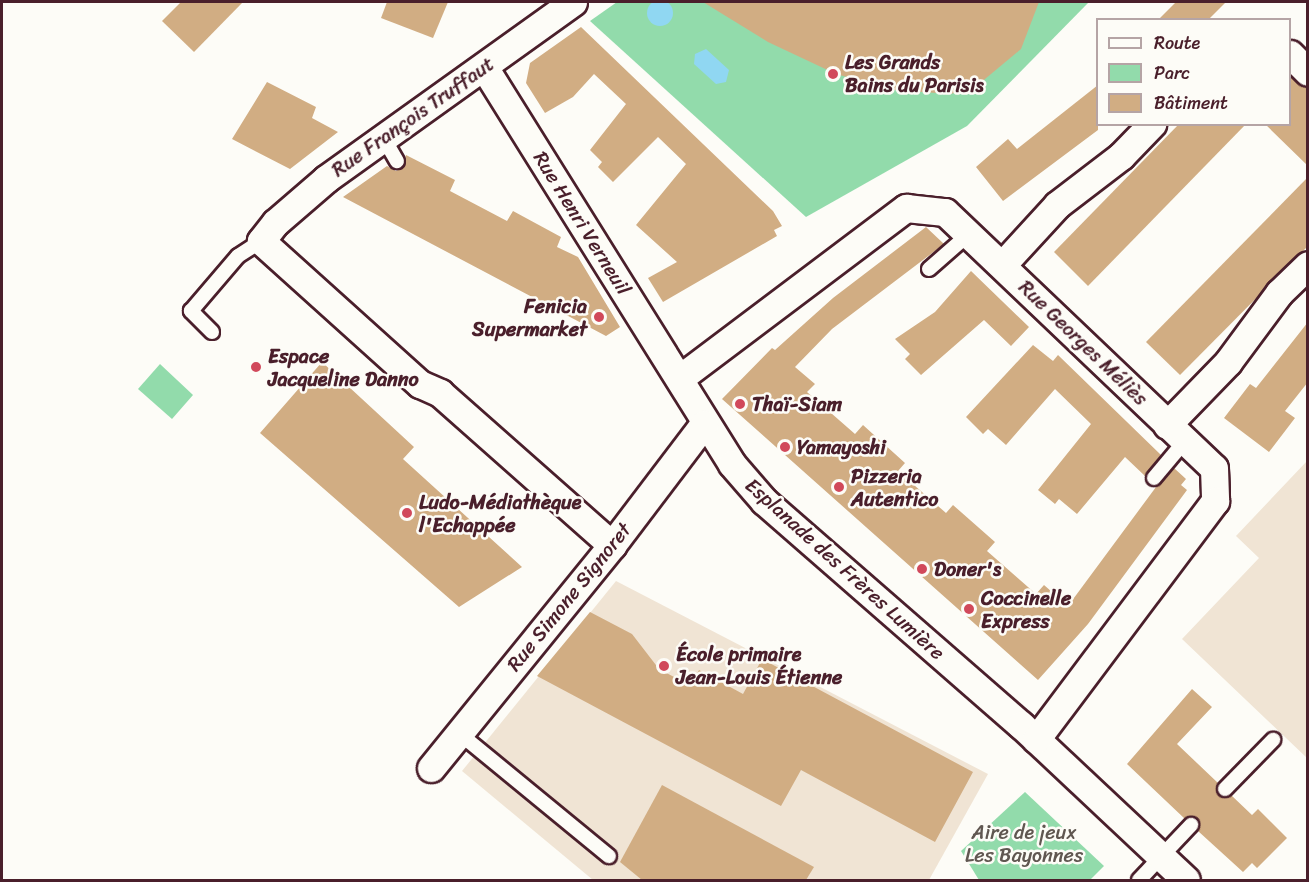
<!DOCTYPE html>
<meta charset="utf-8">
<style>
body{margin:0}
#map{position:relative;width:1309px;height:882px;overflow:hidden;background:#fdfcf7;font-family:Sriracha,sans-serif}
div>[style]{position:absolute}
[style*='--x']{left:calc(var(--x)*1px);top:calc(var(--y)*1px);width:calc(var(--w)*1px);rotate:calc(var(--a)*1deg)}
.built>*{inset:0;background:#f0e4d4}
.green>*{inset:0;background:#92dbab}
.water>*{inset:0;background:#90d7f2}
.round{border-radius:50%}
.building>*{inset:0;background:#d1ad83}
.roads{filter:drop-shadow(2px 0 #4a1f2b) drop-shadow(-2px 0 #4a1f2b) drop-shadow(0 2px #4a1f2b) drop-shadow(0 -2px #4a1f2b)}
.lane>*{height:14px;margin:-7px;padding:0 7px;transform-origin:7px;border-radius:7px;background:#fdfcf7}
.street>*{height:27px;margin:-13.5px;padding:0 13.5px;transform-origin:13.5px;border-radius:13.5px;background:#fdfcf7}
.dots>*{width:16px;height:16px;translate:-50% -50%;box-sizing:border-box;border:3px solid #fdfcf7;border-radius:50%}
span{translate:-50% -50%;white-space:nowrap;text-align:center;line-height:1.15;-webkit-text-stroke:5px #fdfcf7;paint-order:stroke}
.poi-label{font-size:20px;color:#4a1f2b;font-weight:700}
.left{translate:0 -50%;text-align:left}
.right{translate:-100% -50%;text-align:right}
.street-label{font-size:20px;color:#4a1f2b}
.park-label{font-size:20px;color:#605751}
.frame{position:absolute;inset:0;border:3px solid #4a1f2b;pointer-events:none}
.legend{position:absolute;left:1096px;top:18px;width:195px;height:108px;box-sizing:border-box;background:#fdfcf7;border:2px solid #b5a4a5;margin:0;padding:8px 10px;list-style:none;font-size:18px;color:#4a1f2b}
.legend li{display:flex;align-items:center;gap:12px;height:30px}
.legend b{width:30px;border:2px solid #b5a4a5}
</style>
<div id="map">
<div class="built">
<div style="clip-path:polygon(1307px 461px,1307px 758px,1182px 639px,1259px 558px,1236px 536px)"></div>
<div style="clip-path:polygon(616px 581px,988px 774px,929px 880px,593px 880px,462px 771px)"></div>
</div>
<div class="green">
<div style="clip-path:polygon(617px 2px,1089px 2px,967px 126px,806px 217px,590px 21px)"></div>
<div style="clip-path:polygon(160px 364px,193px 395px,172px 419px,138px 389px)"></div>
<div style="clip-path:polygon(1025px 792px,1104px 866px,1090px 880px,979px 880px,961px 851px)"></div>
</div>
<div class="water">
<div class="round" style="left:647px;top:0;width:26px;height:26px"></div>
<div style="clip-path:polygon(706px 49px,729px 70px,726px 82px,716px 84px,694px 64px,695px 54px)"></div>
</div>
<div class="building">
<div style="clip-path:polygon(181px 2px,243px 2px,194px 52px,162px 21px)"></div>
<div style="clip-path:polygon(387px 2px,448px 2px,433px 38px,381px 18px)"></div>
<div style="clip-path:polygon(703px 2px,1039px 2px,1021px 49px,979px 84px,951px 94px,894px 90px,836px 74px,768px 42px)"></div>
<div style="clip-path:polygon(1176px 2px,1226px 2px,1208px 20px,1158px 20px)"></div>
<div style="clip-path:polygon(581px 27px,773px 211px,782px 226px,774px 230px,777px 236px,663px 302px,648px 278px,677px 262px,636px 225px,686px 164px,658px 137px,613px 182px,598px 167px,602px 162px,590px 150px,626px 104px,594px 74px,573px 97px,545px 113px,526px 83px,530px 63px)"></div>
<div style="clip-path:polygon(1290px 76px,1308px 89px,1308px 166px,1265px 124px,1290px 124px)"></div>
<div style="clip-path:polygon(267px 82px,316px 107px,312px 118px,338px 132px,290px 169px,232px 139px)"></div>
<div style="clip-path:polygon(1098px 85px,1098px 130px,1003px 201px,976px 167px,1008px 139px,1017px 149px)"></div>
<div style="clip-path:polygon(1179px 124px,1246px 124px,1088px 286px,1054px 252px)"></div>
<div style="clip-path:polygon(406px 155px,455px 180px,450px 191px,507px 221px,513px 211px,561px 237px,557px 247px,578px 257px,620px 327px,606px 336px,343px 197px,387px 166px,396px 171px,402px 168px)"></div>
<div style="clip-path:polygon(1308px 177px,1308px 246px,1180px 375px,1146px 342px)"></div>
<div style="clip-path:polygon(926px 227px,944px 244px,832px 329px,795px 367px,815px 384px,807px 392px,855px 434px,863px 425px,905px 463px,898px 471px,946px 513px,953px 505px,995px 542px,987px 551px,1036px 594px,1044px 585px,1068px 606px,1156px 487px,1174px 468px,1186px 479px,1181px 485px,1187px 490px,1088px 624px,1038px 680px,722px 399px,772px 348px,775px 350px,833px 298px)"></div>
<div style="clip-path:polygon(971px 271px,1029px 327px,1011px 346px,984px 320px,921px 375px,905px 359px,910px 354px,895px 339px,935px 312px)"></div>
<div style="clip-path:polygon(1308px 322px,1308px 382px,1285px 411px,1295px 418px,1269px 452px,1224px 418px,1250px 384px,1256px 388px)"></div>
<div style="clip-path:polygon(1033px 345px,1053px 361px,1058px 355px,1161px 455px,1145px 476px,1125px 457px,1077px 514px,1059px 499px,1055px 504px,1038px 490px,1091px 424px,1055px 389px,1006px 445px,988px 429px,983px 434px,966px 417px)"></div>
<div style="clip-path:polygon(322px 362px,414px 447px,403px 459px,522px 567px,459px 607px,260px 433px)"></div>
<div style="clip-path:polygon(590px 612px,632px 634px,659px 669px,691px 686px,699px 670px,743px 694px,762px 659px,973px 772px,935px 842px,801px 770px,781px 806px,537px 676px)"></div>
<div style="clip-path:polygon(1192px 689px,1212px 707px,1177px 744px,1218px 783px,1219px 796px,1231px 795px,1252px 815px,1258px 809px,1287px 838px,1257px 868px,1252px 863px,1243px 872px,1198px 831px,1198px 819px,1185px 819px,1127px 764px)"></div>
<div style="clip-path:polygon(662px 785px,814px 867px,806px 880px,642px 880px,620px 862px)"></div>
</div>
<div class="roads">
<div class="lane">
<div style="--x:383;--y:137;--w:28;--a:60"></div>
<div style="--x:929;--y:269;--w:53;--a:-41.2"></div>
<div style="--x:212;--y:332;--w:30;--a:-135"></div>
<div style="--x:191;--y:311;--w:72;--a:-49.5"></div>
<div style="--x:238;--y:256;--w:27;--a:-33"></div>
<div style="--x:1154;--y:478;--w:48;--a:-50"></div>
<div style="--x:459;--y:733;--w:194;--a:39.4"></div>
<div style="--x:1225;--y:789;--w:69;--a:-45.6"></div>
<div style="--x:1139;--y:880;--w:76;--a:-46.6"></div>
</div>
<div class="street">
<div style="--x:573;--y:2;--w:304;--a:144.4"></div>
<div style="--x:326;--y:179;--w:67;--a:139.2"></div>
<div style="--x:275;--y:223;--w:23;--a:128"></div>
<div style="--x:261;--y:241;--w:214;--a:42"></div>
<div style="--x:420;--y:384;--w:22;--a:24"></div>
<div style="--x:440;--y:393;--w:230;--a:41.5"></div>
<div style="--x:1290;--y:54;--w:25;--a:45"></div>
<div style="--x:484;--y:67;--w:468;--a:58"></div>
<div style="--x:732;--y:464;--w:49;--a:49.1"></div>
<div style="--x:764;--y:501;--w:341;--a:41.1"></div>
<div style="--x:1021;--y:725;--w:226;--a:43.2"></div>
<div style="--x:1003;--y:264;--w:80;--a:-47.5"></div>
<div style="--x:1057;--y:205;--w:81;--a:-37.4"></div>
<div style="--x:1121;--y:156;--w:45;--a:-45.9"></div>
<div style="--x:680;--y:378;--w:283;--a:-37"></div>
<div style="--x:906;--y:208;--w:39;--a:6"></div>
<div style="--x:945;--y:212;--w:371;--a:43.6"></div>
<div style="--x:1214;--y:468;--w:33;--a:88"></div>
<div style="--x:1215;--y:501;--w:298;--a:126.9"></div>
<div style="--x:1167;--y:425;--w:88;--a:-45.9"></div>
<div style="--x:1228;--y:362;--w:86;--a:-53.5"></div>
<div style="--x:1279;--y:293;--w:40;--a:-44"></div>
<div style="--x:431;--y:768;--w:287;--a:-50.9"></div>
<div style="--x:612;--y:545;--w:152;--a:-52.8"></div>
</div>
</div>
<div class="dots">
<div style="left:833px;top:74px;background:#d1495b"></div>
<div style="left:599px;top:317px;background:#d1495b"></div>
<div style="left:256px;top:367px;background:#d1495b"></div>
<div style="left:740px;top:404px;background:#d1495b"></div>
<div style="left:785px;top:447px;background:#d1495b"></div>
<div style="left:839px;top:487px;background:#d1495b"></div>
<div style="left:407px;top:513px;background:#d1495b"></div>
<div style="left:922px;top:569px;background:#d1495b"></div>
<div style="left:969px;top:609px;background:#d1495b"></div>
<div style="left:664px;top:666px;background:#d1495b"></div>
</div>
<div class="poi-label">
<span class="left" style="left:845px;top:74px">Les Grands<br>Bains du Parisis</span>
<span class="right" style="left:587px;top:318px">Fenicia<br>Supermarket</span>
<span class="left" style="left:268px;top:368px">Espace<br>Jacqueline Danno</span>
<span class="left" style="left:752px;top:404px">Thaï-Siam</span>
<span class="left" style="left:797px;top:447px">Yamayoshi</span>
<span class="left" style="left:851px;top:488px">Pizzeria<br>Autentico</span>
<span class="left" style="left:419px;top:514px">Ludo-Médiathèque<br>l'Echappée</span>
<span class="left" style="left:934px;top:569px">Doner's</span>
<span class="left" style="left:981px;top:610px">Coccinelle<br>Express</span>
<span class="left" style="left:676px;top:666px">École primaire<br>Jean-Louis Étienne</span>
</div>
<div class="street-label">
<span style="left:413px;top:117px;rotate:-35deg">Rue François Truffaut</span>
<span style="left:582px;top:223px;rotate:58deg">Rue Henri Verneuil</span>
<span style="left:1083px;top:343px;rotate:44deg">Rue Georges Méliès</span>
<span style="left:845px;top:569px;rotate:42deg">Esplanade des Frères Lumière</span>
<span style="left:569px;top:597px;rotate:-51deg">Rue Simone Signoret</span>
</div>
<div class="park-label">
<span style="left:1024px;top:844px">Aire de jeux<br>Les Bayonnes</span>
</div>
<div class="frame"></div>
<ul class="legend">
<li><b style="height:8px;background:#fdfcf7"></b>Route</li>
<li><b style="height:16px;background:#92dbab"></b>Parc</li>
<li><b style="height:16px;background:#d1ad83"></b>Bâtiment</li>
</ul>
</div>
